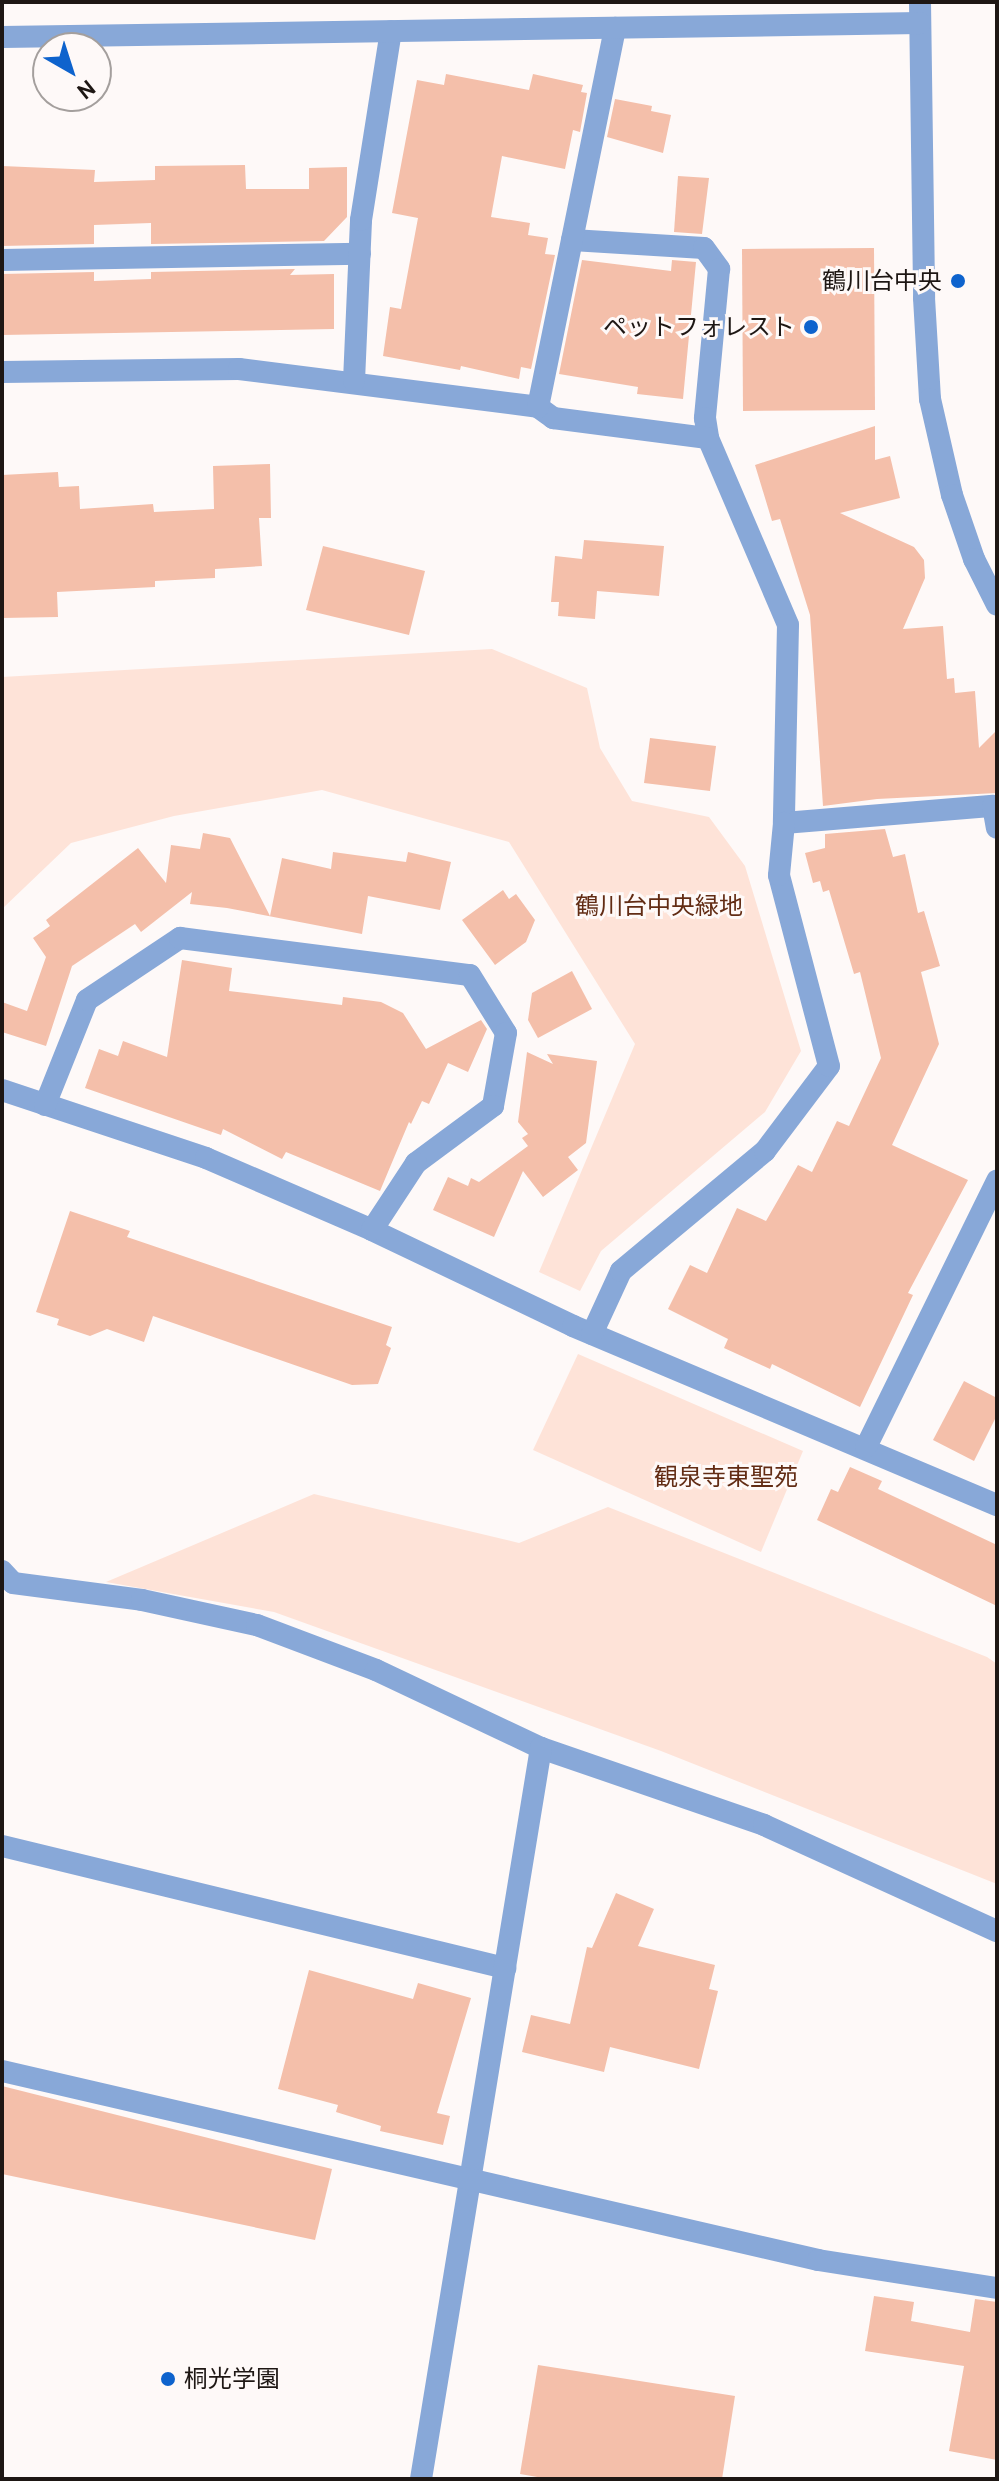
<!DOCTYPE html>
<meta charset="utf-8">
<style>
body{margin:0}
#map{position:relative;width:999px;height:2481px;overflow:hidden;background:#fef9f8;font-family:Cabin,"Noto Sans JP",sans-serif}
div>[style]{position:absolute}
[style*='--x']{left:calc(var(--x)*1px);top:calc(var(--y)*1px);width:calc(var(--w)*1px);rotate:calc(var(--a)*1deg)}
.green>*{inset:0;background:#fee3d8}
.building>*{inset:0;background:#f4bfaa}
.minor>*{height:22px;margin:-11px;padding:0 11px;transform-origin:11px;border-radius:11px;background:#88a8d8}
.tertiary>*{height:22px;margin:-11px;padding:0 11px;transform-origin:11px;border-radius:11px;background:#88a8d8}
.dots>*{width:22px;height:22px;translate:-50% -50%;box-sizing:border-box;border:4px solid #fef9f8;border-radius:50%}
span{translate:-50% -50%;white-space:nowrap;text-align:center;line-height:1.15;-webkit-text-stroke:6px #fef9f8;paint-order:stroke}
.poi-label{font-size:24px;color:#1e1714}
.right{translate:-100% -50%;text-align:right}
.left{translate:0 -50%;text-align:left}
.park-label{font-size:24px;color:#622c14}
.frame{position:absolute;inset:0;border:4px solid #1e1714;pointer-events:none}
.north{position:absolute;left:32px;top:32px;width:80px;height:80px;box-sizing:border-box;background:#fef9f8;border:2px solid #a49f9d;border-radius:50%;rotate:141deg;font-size:22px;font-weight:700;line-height:32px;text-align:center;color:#1e1714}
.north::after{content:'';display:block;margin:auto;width:28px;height:36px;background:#0e63cd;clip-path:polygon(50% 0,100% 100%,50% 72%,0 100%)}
</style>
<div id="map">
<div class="green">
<div style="clip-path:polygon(492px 649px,587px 688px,600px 748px,632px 801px,709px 817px,745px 866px,801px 1051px,765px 1112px,601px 1251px,580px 1291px,539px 1272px,635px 1044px,509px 842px,322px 790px,174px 816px,71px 843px,2px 909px,2px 677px)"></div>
<div style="clip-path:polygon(578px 1354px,803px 1451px,761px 1552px,533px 1450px)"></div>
<div style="clip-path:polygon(314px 1494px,519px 1543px,608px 1507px,987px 1657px,997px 1664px,997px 1884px,661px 1751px,274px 1612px,106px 1582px)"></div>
</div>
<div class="building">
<div style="clip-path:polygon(446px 74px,529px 90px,533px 74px,583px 85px,581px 92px,587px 93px,580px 132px,573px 130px,565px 169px,502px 156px,491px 217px,530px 223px,528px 235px,548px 238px,545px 254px,555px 255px,531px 369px,521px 367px,519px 379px,461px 366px,460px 370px,383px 356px,390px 307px,401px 309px,418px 218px,392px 213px,417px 80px,444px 85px)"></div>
<div style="clip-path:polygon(615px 99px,652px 106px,651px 111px,671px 115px,663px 153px,607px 137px)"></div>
<div style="clip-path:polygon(245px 165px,246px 189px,309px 189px,309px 168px,347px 167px,347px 217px,324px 241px,151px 244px,151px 223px,94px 225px,94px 244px,2px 246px,2px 166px,95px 170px,94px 182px,155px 180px,155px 166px)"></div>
<div style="clip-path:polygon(678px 176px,709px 178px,702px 234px,674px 232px)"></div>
<div style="clip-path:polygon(874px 248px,875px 410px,743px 411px,742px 249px)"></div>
<div style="clip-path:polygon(582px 260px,671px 271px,672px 260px,696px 262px,683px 399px,637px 394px,638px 387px,559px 374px)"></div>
<div style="clip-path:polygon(295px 269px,290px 275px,334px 274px,334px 329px,2px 335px,2px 274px,94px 272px,94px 281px,151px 279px,151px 272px)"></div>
<div style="clip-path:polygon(875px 426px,875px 460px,890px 456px,900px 498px,840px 513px,914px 547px,924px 560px,925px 578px,903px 629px,943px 626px,947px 679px,954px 678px,955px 693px,975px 691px,979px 748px,997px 730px,997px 793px,877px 799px,823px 806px,810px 615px,780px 519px,772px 521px,755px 465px)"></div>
<div style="clip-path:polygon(270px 464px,271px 518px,259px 518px,262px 566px,215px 569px,215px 578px,155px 581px,155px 587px,57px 592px,58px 617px,2px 618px,2px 475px,58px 472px,59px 487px,79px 486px,80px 509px,153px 504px,154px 512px,214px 509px,213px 466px)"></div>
<div style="clip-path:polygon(584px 540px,664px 546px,659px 596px,597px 591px,595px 619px,558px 616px,559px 602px,551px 602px,555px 556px,582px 559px)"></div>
<div style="clip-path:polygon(323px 546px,425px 571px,409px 635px,306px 610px)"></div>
<div style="clip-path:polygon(650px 738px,716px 746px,710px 791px,644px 783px)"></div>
<div style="clip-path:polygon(885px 829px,893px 857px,905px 854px,918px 913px,924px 911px,940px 966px,921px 972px,939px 1044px,892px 1145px,968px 1180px,908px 1293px,913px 1295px,860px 1407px,772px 1364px,770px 1369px,724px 1348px,728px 1339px,668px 1309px,690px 1265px,707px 1273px,737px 1208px,766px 1221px,798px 1165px,812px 1172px,837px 1121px,849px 1126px,881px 1058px,860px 972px,854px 974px,829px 890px,823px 892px,820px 881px,813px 883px,805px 853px,825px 848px,825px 834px)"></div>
<div style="clip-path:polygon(203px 833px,230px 838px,270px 916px,282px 858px,331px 869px,333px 852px,406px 862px,408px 852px,451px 862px,440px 910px,368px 896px,362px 934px,227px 908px,190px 904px,192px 892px,141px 932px,135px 924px,72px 966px,46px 1046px,2px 1032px,2px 1002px,27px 1011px,46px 957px,33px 938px,50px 926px,46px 920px,138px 848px,166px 883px,171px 845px,200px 849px)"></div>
<div style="clip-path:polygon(503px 890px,509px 899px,516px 894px,535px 920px,526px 942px,495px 965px,462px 920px)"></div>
<div style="clip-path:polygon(182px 960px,232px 968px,229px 991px,342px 1005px,343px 997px,381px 1002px,403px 1013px,426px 1049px,481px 1020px,487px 1029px,468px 1072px,448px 1063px,429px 1104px,422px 1101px,411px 1124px,409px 1122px,380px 1191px,286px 1152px,282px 1159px,223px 1129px,221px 1135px,85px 1088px,99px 1049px,118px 1056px,123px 1041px,167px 1057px)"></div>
<div style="clip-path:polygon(572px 971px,592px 1009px,538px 1038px,528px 1020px,532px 993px)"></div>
<div style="clip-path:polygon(527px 1052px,553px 1064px,547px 1054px,597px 1061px,586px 1143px,568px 1157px,578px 1170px,543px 1197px,523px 1171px,494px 1237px,433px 1210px,448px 1177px,468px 1186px,471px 1178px,479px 1182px,528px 1146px,522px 1138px,528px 1134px,518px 1122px)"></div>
<div style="clip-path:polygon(70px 1211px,130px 1231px,127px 1237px,392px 1327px,386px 1345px,391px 1348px,378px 1384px,352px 1385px,153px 1316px,144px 1342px,107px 1329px,90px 1336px,57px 1325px,59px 1319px,36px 1312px)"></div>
<div style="clip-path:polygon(964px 1381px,997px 1398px,997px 1415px,974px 1461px,933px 1440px)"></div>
<div style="clip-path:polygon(850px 1467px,882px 1481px,878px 1489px,997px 1545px,997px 1606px,817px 1520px,831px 1489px,838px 1492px)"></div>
<div style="clip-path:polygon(616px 1893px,654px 1909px,638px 1946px,715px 1965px,709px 1989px,718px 1991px,699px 2069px,610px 2047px,604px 2072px,522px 2052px,531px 2015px,570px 2024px,587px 1947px,592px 1948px)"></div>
<div style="clip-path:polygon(309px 1970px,413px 1999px,418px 1983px,471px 1998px,437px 2113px,450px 2116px,443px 2145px,380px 2131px,381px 2126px,336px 2112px,338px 2105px,278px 2089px)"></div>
<div style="clip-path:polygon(2px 2086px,332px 2169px,315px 2240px,2px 2174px)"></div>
<div style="clip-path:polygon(874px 2296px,914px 2302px,911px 2321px,970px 2332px,975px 2299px,997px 2302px,997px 2460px,949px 2451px,964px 2366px,865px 2351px)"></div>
<div style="clip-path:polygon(538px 2365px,735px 2396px,722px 2479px,549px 2479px,520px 2474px)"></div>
</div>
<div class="minor">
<div style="--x:572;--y:240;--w:132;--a:3.5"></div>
<div style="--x:704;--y:248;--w:26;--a:54"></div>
<div style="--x:719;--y:269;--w:150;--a:95.4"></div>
<div style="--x:705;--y:418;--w:20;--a:81"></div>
<div style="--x:708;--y:438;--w:203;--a:66.8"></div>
<div style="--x:788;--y:625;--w:198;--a:91.2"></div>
<div style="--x:784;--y:823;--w:210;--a:-4.7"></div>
<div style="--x:993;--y:806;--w:22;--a:80"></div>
<div style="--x:2;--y:260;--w:358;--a:-1"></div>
<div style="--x:2;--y:372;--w:237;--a:-0.7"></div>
<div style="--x:239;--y:369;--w:301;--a:7.2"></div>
<div style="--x:538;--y:407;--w:19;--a:36"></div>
<div style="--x:553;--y:418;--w:156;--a:7.4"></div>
<div style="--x:354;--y:381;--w:161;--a:-87.5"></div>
<div style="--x:361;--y:220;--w:191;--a:-81"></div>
<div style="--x:538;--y:407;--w:387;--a:-78.5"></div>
<div style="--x:2;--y:1090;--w:215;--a:18.4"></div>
<div style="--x:206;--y:1158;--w:181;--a:23.4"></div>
<div style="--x:372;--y:1230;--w:223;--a:25.5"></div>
<div style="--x:573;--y:1326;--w:460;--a:22.9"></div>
<div style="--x:45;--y:1105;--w:113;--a:-68.2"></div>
<div style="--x:87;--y:1000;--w:112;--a:-33.7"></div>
<div style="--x:180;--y:938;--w:292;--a:7.3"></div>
<div style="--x:470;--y:975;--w:68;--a:58.2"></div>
<div style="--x:506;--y:1033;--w:74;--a:100.1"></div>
<div style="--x:493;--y:1106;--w:96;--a:143.5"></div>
<div style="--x:416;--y:1163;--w:80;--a:123.3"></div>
<div style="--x:592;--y:1334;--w:69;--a:-65.3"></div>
<div style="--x:621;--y:1271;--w:187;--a:-39.8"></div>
<div style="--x:765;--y:1151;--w:106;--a:-53"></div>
<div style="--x:829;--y:1066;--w:197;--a:-104.7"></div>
<div style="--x:779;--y:875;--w:52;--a:-84.5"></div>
<div style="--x:866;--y:1447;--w:297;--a:-63.8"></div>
<div style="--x:2;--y:1571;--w:16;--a:47"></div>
<div style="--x:13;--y:1583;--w:130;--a:7.5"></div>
<div style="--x:142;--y:1600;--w:118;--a:12.3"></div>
<div style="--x:257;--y:1625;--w:127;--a:20.7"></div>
<div style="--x:376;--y:1670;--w:183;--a:25.3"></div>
<div style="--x:541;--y:1748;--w:236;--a:19"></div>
<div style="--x:764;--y:1825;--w:256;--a:24.5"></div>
<div style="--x:2;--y:1846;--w:518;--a:13.63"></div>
<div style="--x:421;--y:2479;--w:741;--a:-80.68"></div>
</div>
<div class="tertiary">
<div style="--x:920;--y:2;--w:296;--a:89.2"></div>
<div style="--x:924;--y:298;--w:101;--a:86.6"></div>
<div style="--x:930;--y:399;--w:98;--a:77.1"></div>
<div style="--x:952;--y:495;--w:68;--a:71"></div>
<div style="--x:974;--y:559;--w:51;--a:63.4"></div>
<div style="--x:2;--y:37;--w:918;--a:-0.87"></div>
<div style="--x:2;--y:2071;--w:838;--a:13.04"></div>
<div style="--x:818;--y:2260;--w:181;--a:8.9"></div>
</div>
<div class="dots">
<div style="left:958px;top:281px;background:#0e63cd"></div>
<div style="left:811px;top:327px;background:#0e63cd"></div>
<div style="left:168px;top:2379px;background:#0e63cd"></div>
</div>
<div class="poi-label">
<span class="right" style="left:942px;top:281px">鶴川台中央</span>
<span class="right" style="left:795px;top:327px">ペットフォレスト</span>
<span class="left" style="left:184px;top:2379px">桐光学園</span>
</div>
<div class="park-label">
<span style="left:659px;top:906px">鶴川台中央緑地</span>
<span style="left:726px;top:1477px">観泉寺東聖苑</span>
</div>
<div class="frame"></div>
<div class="north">N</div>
</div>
